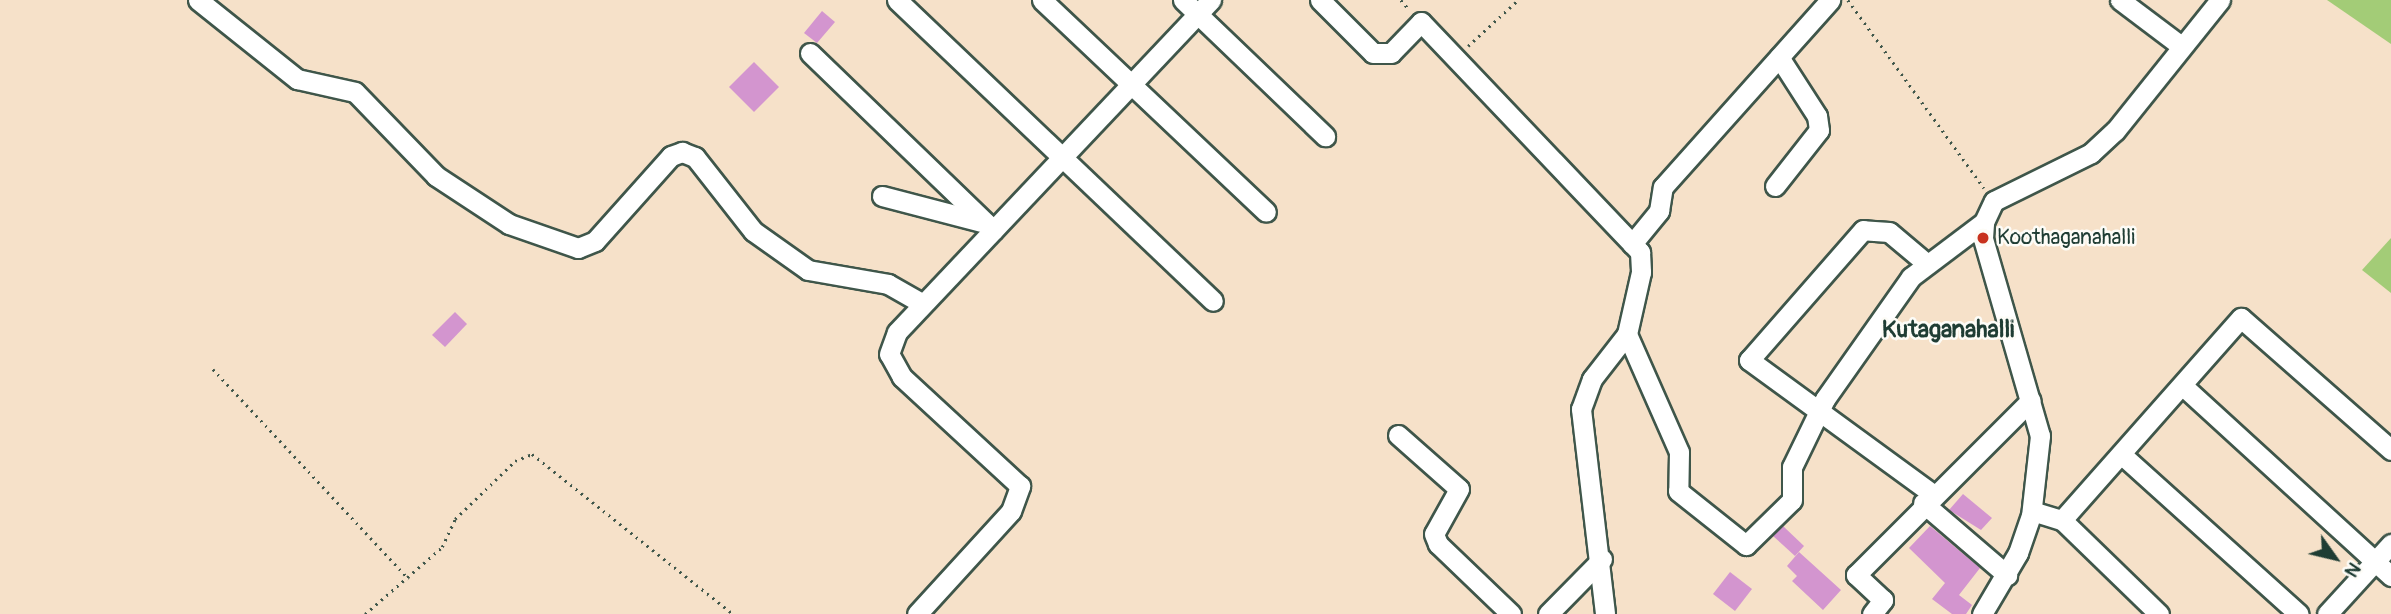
<!DOCTYPE html>
<style>
body{margin:0}
#map{position:relative;width:2391px;height:614px;overflow:hidden;background:#f6e1c9;font-family:Pangolin,sans-serif}
div>[style]{position:absolute}
[style*='--x']{left:calc(var(--x)*1px);top:calc(var(--y)*1px);width:calc(var(--w)*1px);rotate:calc(var(--a)*1deg)}
.green>*{inset:0;background:#a3cc77}
.building>*{inset:0;background:#d395cf}
.path>*{height:2.5px;margin-top:-1.25px;transform-origin:0;background:repeating-linear-gradient(90deg,#3f564a 0 2px,transparent 0 7px)}
.roads{filter:drop-shadow(2px 0 #3f564a) drop-shadow(-2px 0 #3f564a) drop-shadow(0 2px #3f564a) drop-shadow(0 -2px #3f564a)}
.minor>*{height:19px;margin:-9.5px;padding:0 9.5px;transform-origin:9.5px;border-radius:9.5px;background:#fff}
.dots>*{width:19px;height:19px;translate:-50% -50%;box-sizing:border-box;border:4px solid #fdfcf7;border-radius:50%}
span{translate:-50% -50%;white-space:nowrap;text-align:center;line-height:1.15;-webkit-text-stroke:5px #fdfcf7;paint-order:stroke}
.poi-label{font-size:21px;color:#1f3d34}
.left{translate:0 -50%;text-align:left}
.quarter-label{font-size:24px;color:#1f3d34;font-weight:700}
.north{position:absolute;left:2300px;top:523px;width:70px;height:70px;-webkit-text-stroke:5px #fdfcf7;paint-order:stroke;rotate:124deg;font-size:19px;font-weight:700;line-height:28px;text-align:center;color:#1f3d34}
.north::after{content:'';display:block;margin:auto;width:24px;height:32px;background:#1f3d34;clip-path:polygon(50% 0,100% 100%,50% 72%,0 100%)}
</style>
<div id="map">
<div class="green">
<div style="clip-path:polygon(2327px 0,2391px 0,2391px 44px)"></div>
<div style="clip-path:polygon(2391px 238px,2391px 293px,2362px 270px)"></div>
</div>
<div class="building">
<div style="clip-path:polygon(822px 11px,835px 22px,817px 43px,804px 33px)"></div>
<div style="clip-path:polygon(754px 62px,779px 87px,754px 112px,729px 87px)"></div>
<div style="clip-path:polygon(455px 312px,467px 324px,445px 347px,432px 335px)"></div>
<div style="clip-path:polygon(1963px 494px,1992px 518px,1981px 530px,1949px 510px)"></div>
<div style="clip-path:polygon(1783px 526px,1804px 546px,1795px 556px,1773px 536px)"></div>
<div style="clip-path:polygon(1930px 526px,1980px 568px,1959px 595px,1972px 605px,1966px 614px,1952px 614px,1932px 599px,1945px 583px,1909px 548px)"></div>
<div style="clip-path:polygon(1799px 552px,1841px 590px,1823px 610px,1792px 581px,1797px 576px,1787px 566px)"></div>
<div style="clip-path:polygon(1730px 572px,1752px 589px,1735px 611px,1713px 594px)"></div>
</div>
<div class="path">
<div style="--x:1401;--y:0;--w:11;--a:49"></div>
<div style="--x:1848;--y:0;--w:232;--a:54.1"></div>
<div style="--x:1468;--y:46;--w:68;--a:-42.6"></div>
<div style="--x:213;--y:369;--w:287;--a:47"></div>
<div style="--x:365;--y:614;--w:102;--a:-41"></div>
<div style="--x:442;--y:547;--w:31;--a:-65"></div>
<div style="--x:455;--y:519;--w:83;--a:-44"></div>
<div style="--x:515;--y:461;--w:18;--a:-22"></div>
<div style="--x:532;--y:454;--w:257;--a:38.5"></div>
</div>
<div class="roads">
<div class="minor">
<div style="--x:198;--y:0;--w:127;--a:38.6"></div>
<div style="--x:297;--y:79;--w:59;--a:12.6"></div>
<div style="--x:355;--y:92;--w:117;--a:46"></div>
<div style="--x:436;--y:176;--w:87;--a:33.3"></div>
<div style="--x:509;--y:224;--w:73;--a:19.2"></div>
<div style="--x:578;--y:248;--w:18;--a:-22"></div>
<div style="--x:595;--y:241;--w:114;--a:-48.2"></div>
<div style="--x:671;--y:156;--w:12;--a:-20"></div>
<div style="--x:682;--y:152;--w:14;--a:21"></div>
<div style="--x:695;--y:157;--w:94;--a:51.9"></div>
<div style="--x:753;--y:231;--w:67;--a:35.3"></div>
<div style="--x:808;--y:270;--w:81;--a:9.9"></div>
<div style="--x:888;--y:284;--w:40;--a:29.7"></div>
<div style="--x:897;--y:0;--w:436;--a:43.6"></div>
<div style="--x:1042;--y:0;--w:308;--a:43.4"></div>
<div style="--x:1183;--y:0;--w:197;--a:43.8"></div>
<div style="--x:1320;--y:0;--w:75;--a:45"></div>
<div style="--x:1373;--y:53;--w:18;--a:0"></div>
<div style="--x:1391;--y:53;--w:43;--a:-45.9"></div>
<div style="--x:1421;--y:22;--w:318;--a:46.4"></div>
<div style="--x:1640;--y:252;--w:20;--a:87"></div>
<div style="--x:1641;--y:272;--w:64;--a:102.7"></div>
<div style="--x:1627;--y:334;--w:57;--a:127.9"></div>
<div style="--x:1592;--y:379;--w:32;--a:110"></div>
<div style="--x:1581;--y:409;--w:206;--a:83.3"></div>
<div style="--x:2120;--y:0;--w:76;--a:37"></div>
<div style="--x:810;--y:53;--w:255;--a:44"></div>
<div style="--x:1775;--y:186;--w:71;--a:-51.8"></div>
<div style="--x:1819;--y:130;--w:14;--a:-98"></div>
<div style="--x:1817;--y:116;--w:70;--a:-122.8"></div>
<div style="--x:882;--y:196;--w:107;--a:14.6"></div>
<div style="--x:1632;--y:244;--w:43;--a:-50.7"></div>
<div style="--x:1659;--y:211;--w:24;--a:-81"></div>
<div style="--x:1663;--y:187;--w:251;--a:-48.2"></div>
<div style="--x:1926;--y:263;--w:48;--a:-140"></div>
<div style="--x:1889;--y:232;--w:26;--a:-176"></div>
<div style="--x:1863;--y:230;--w:173;--a:131.2"></div>
<div style="--x:1749;--y:360;--w:228;--a:36.1"></div>
<div style="--x:1627;--y:334;--w:129;--a:66.2"></div>
<div style="--x:1679;--y:452;--w:39;--a:91"></div>
<div style="--x:1678;--y:491;--w:87;--a:38.5"></div>
<div style="--x:1746;--y:545;--w:64;--a:-44.4"></div>
<div style="--x:1792;--y:500;--w:33;--a:-90"></div>
<div style="--x:1792;--y:467;--w:76;--a:-64.1"></div>
<div style="--x:1825;--y:399;--w:149;--a:-54.8"></div>
<div style="--x:1911;--y:277;--w:91;--a:-37"></div>
<div style="--x:2183;--y:386;--w:282;--a:42.4"></div>
<div style="--x:1398;--y:435;--w:81;--a:41.5"></div>
<div style="--x:1459;--y:489;--w:51;--a:119.1"></div>
<div style="--x:1434;--y:534;--w:11;--a:68"></div>
<div style="--x:1438;--y:544;--w:101;--a:43.8"></div>
<div style="--x:2121;--y:454;--w:239;--a:42"></div>
<div style="--x:1923;--y:503;--w:111;--a:40.6"></div>
<div style="--x:2032;--y:511;--w:31;--a:17"></div>
<div style="--x:2062;--y:520;--w:135;--a:44.1"></div>
<div style="--x:2062;--y:520;--w:270;--a:-48.5"></div>
<div style="--x:2241;--y:318;--w:200;--a:41.3"></div>
<div style="--x:917;--y:614;--w:139;--a:-47.6"></div>
<div style="--x:1011;--y:511;--w:27;--a:-70"></div>
<div style="--x:1020;--y:486;--w:161;--a:-137.3"></div>
<div style="--x:902;--y:377;--w:26;--a:-119"></div>
<div style="--x:889;--y:354;--w:23;--a:-70"></div>
<div style="--x:897;--y:332;--w:457;--a:-46.6"></div>
<div style="--x:1548;--y:614;--w:77;--a:-45.5"></div>
<div style="--x:1872;--y:614;--w:18;--a:-52"></div>
<div style="--x:1883;--y:600;--w:37;--a:-137"></div>
<div style="--x:1856;--y:575;--w:247;--a:-45"></div>
<div style="--x:1982;--y:614;--w:71;--a:-59.5"></div>
<div style="--x:2018;--y:553;--w:39;--a:-71"></div>
<div style="--x:2031;--y:516;--w:81;--a:-83.6"></div>
<div style="--x:2040;--y:436;--w:206;--a:-106.1"></div>
<div style="--x:1983;--y:238;--w:16;--a:-86"></div>
<div style="--x:1984;--y:222;--w:23;--a:-65"></div>
<div style="--x:1994;--y:201;--w:108;--a:-26.3"></div>
<div style="--x:2091;--y:153;--w:33;--a:-43"></div>
<div style="--x:2115;--y:131;--w:168;--a:-51.3"></div>
<div style="--x:2327;--y:614;--w:95;--a:-47.6"></div>
</div>
</div>
<div class="dots">
<div style="left:1983px;top:238px;background:#c8321e"></div>
</div>
<div class="poi-label">
<span class="left" style="left:1997px;top:238px">Koothaganahalli</span>
</div>
<div class="quarter-label">
<span style="left:1948px;top:330px">Kutaganahalli</span>
</div>
<div class="north">N</div>
</div>
